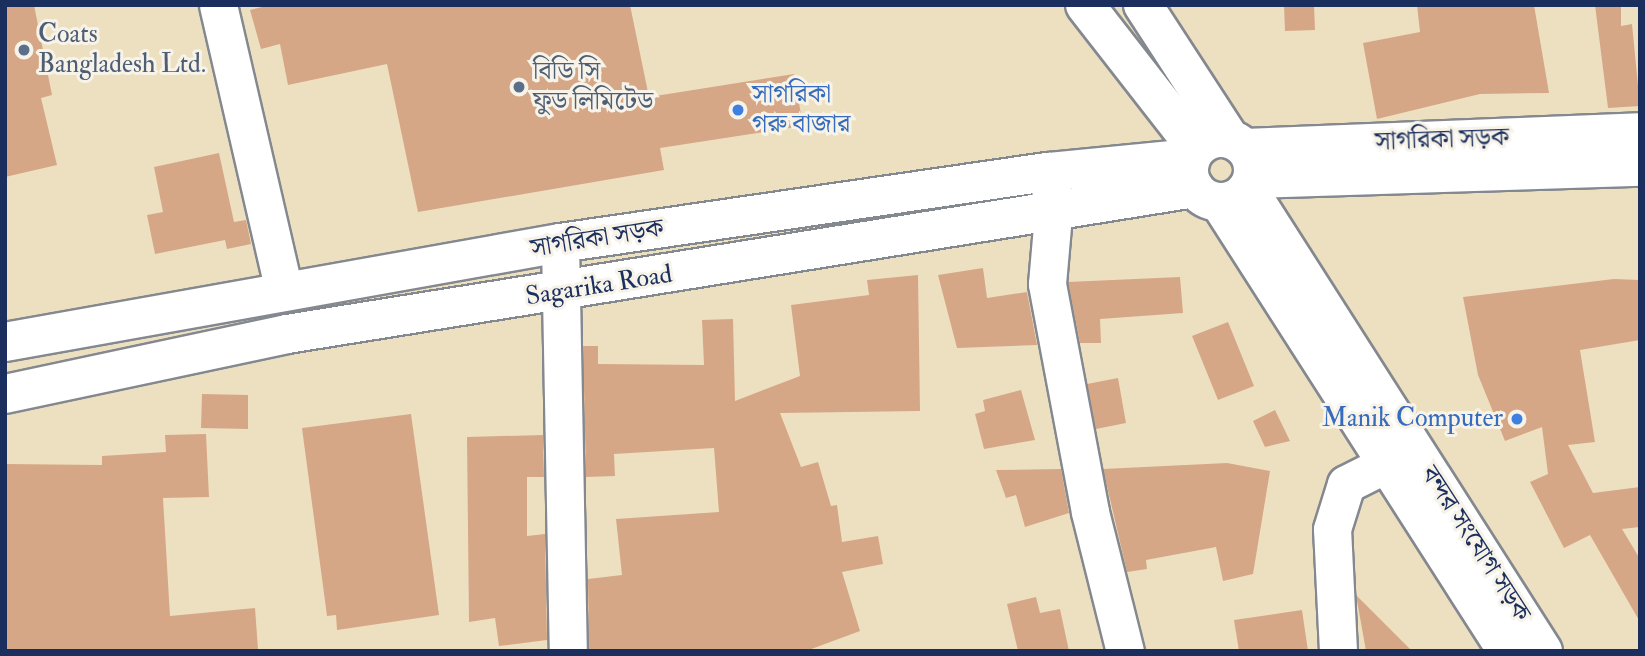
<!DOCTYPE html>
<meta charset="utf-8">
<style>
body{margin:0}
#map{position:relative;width:1645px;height:656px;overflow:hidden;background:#ede0c0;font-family:"IM FELL Double Pica","Noto Serif Bengali",serif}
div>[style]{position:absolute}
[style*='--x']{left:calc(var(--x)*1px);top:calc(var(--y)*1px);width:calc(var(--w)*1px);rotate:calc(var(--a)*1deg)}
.building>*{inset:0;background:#d6a786}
.roads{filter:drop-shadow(2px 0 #84888f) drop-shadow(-2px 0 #84888f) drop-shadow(0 2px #84888f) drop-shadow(0 -2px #84888f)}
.street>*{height:37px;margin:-18.5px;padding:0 18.5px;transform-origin:18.5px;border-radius:18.5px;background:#fff}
.primary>*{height:38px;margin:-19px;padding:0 19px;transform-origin:19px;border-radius:19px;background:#fff}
.highway>*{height:38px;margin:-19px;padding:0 19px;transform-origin:19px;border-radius:19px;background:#fff}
.highway>.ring{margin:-19px;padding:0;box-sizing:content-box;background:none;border:38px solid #fff;border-radius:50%}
.dots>*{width:19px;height:19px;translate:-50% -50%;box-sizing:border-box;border:4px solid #f7f3e8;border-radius:50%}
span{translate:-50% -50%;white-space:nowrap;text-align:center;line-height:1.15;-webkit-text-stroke:6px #f7f3e8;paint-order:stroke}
.service-label{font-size:26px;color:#4e5e75}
.left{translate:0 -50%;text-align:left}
.shop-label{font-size:26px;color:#366cbe}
.right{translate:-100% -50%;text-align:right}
.street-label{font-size:26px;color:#1b2f5e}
.frame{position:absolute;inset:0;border:7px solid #1b2f5e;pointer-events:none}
</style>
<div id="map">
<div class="building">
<div style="clip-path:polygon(5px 5px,34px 5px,52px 95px,41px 98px,57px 165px,5px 177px)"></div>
<div style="clip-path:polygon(270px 5px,630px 5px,649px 97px,794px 74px,803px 126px,660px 148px,664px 170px,418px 212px,387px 64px,288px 85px,280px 44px,261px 49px,250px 10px)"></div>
<div style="clip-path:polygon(1284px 5px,1314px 5px,1315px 30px,1285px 31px)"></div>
<div style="clip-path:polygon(1417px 5px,1534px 5px,1549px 93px,1480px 94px,1377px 119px,1363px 43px,1420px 32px)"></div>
<div style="clip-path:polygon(1595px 5px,1621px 5px,1621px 26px,1632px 24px,1640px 106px,1608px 108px)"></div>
<div style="clip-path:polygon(219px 153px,234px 222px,246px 220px,251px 244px,227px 249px,225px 240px,155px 254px,147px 215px,163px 212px,154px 167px)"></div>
<div style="clip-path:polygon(983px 268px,987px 298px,1027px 292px,1037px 345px,957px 348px,938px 275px)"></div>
<div style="clip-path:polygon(918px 275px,920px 411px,780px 413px,801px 467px,818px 462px,831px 506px,837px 505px,842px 542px,878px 536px,883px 564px,842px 572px,860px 631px,806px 651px,589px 651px,588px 579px,622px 575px,616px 519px,719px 512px,714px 448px,614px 454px,615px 476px,586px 477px,583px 346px,598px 346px,598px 364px,704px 365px,702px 320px,733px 319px,735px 401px,800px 376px,791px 305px,869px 295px,867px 280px)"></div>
<div style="clip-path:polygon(1180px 277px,1183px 313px,1100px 319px,1101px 343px,1080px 343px,1068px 282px)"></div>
<div style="clip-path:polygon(1614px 279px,1640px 280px,1640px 340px,1580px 350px,1595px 442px,1568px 445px,1593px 493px,1640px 487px,1640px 527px,1622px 529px,1640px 559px,1640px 622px,1590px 535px,1564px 548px,1530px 482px,1548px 474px,1542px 427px,1505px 441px,1478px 375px,1463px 297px)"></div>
<div style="clip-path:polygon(1228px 322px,1254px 386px,1218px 400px,1192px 336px)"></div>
<div style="clip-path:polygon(1118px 378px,1126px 423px,1096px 429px,1087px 384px)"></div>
<div style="clip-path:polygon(1021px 390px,1035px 440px,984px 449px,975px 414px,985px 411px,983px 400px)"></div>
<div style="clip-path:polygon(202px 394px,248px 395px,248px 429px,201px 428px)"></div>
<div style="clip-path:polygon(1275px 410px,1290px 441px,1265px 447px,1253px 421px)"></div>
<div style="clip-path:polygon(411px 414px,439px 615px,337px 630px,336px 615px,327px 616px,302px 428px)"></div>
<div style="clip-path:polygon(206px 434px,209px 497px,163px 498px,170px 616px,255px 608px,258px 649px,5px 651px,5px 464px,102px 465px,102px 456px,166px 452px,165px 435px)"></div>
<div style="clip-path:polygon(543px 435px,544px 477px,527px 477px,527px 536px,545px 534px,547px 640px,499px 646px,495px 618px,469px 622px,467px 437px)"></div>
<div style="clip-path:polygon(1227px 463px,1270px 471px,1253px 574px,1223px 581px,1216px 547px,1146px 560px,1147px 569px,1127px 572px,1103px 469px)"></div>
<div style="clip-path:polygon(1061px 469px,1069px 513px,1025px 527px,1016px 495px,1006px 498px,996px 470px)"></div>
<div style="clip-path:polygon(1356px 595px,1412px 651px,1366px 651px)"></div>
<div style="clip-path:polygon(1036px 597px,1040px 613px,1060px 609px,1069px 651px,1018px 651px,1007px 604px)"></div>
<div style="clip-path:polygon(1302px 610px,1308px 651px,1239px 651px,1234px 620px)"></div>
</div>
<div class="roads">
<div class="street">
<div style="--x:218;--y:5;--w:294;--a:77"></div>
<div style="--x:1049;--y:180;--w:35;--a:83"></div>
<div style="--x:1053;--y:215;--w:69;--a:95"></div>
<div style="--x:1047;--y:284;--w:232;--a:79.3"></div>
<div style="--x:1090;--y:512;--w:143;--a:75.9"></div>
<div style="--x:560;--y:243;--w:408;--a:88.9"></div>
<div style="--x:1338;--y:651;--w:122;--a:-92.8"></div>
<div style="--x:1332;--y:529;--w:47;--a:-72.7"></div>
<div style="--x:1346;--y:484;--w:49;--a:-26.6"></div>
</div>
<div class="primary">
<div style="--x:1245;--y:148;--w:395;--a:-2.3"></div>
<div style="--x:1253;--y:179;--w:387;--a:-1.8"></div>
<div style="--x:5;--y:342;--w:564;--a:-10.11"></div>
<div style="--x:560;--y:243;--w:493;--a:-8.3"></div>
<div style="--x:1048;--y:172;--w:144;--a:-5.6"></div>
<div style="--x:5;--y:394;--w:288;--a:-12"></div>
<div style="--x:287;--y:334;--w:919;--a:-9.14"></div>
</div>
<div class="highway">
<div style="--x:1085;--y:5;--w:182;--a:52.1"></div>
<div style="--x:1143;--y:5;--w:160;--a:57"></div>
<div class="ring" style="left:1189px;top:138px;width:26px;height:26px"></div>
<div style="--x:1248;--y:189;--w:548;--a:57.44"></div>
<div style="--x:1220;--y:203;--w:532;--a:57.36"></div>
</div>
</div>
<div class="dots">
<div style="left:24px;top:50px;background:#5c6f8a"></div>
<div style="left:519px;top:87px;background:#5c6f8a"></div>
<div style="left:738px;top:110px;background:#3f7fe0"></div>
<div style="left:1517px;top:419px;background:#3f7fe0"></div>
</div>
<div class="service-label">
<span class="left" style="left:38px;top:50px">Coats<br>Bangladesh Ltd.</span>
<span class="left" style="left:533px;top:87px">বিডি সি<br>ফুড লিমিটেড</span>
</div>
<div class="shop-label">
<span class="left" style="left:752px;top:110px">সাগরিকা<br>গরু বাজার</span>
<span class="right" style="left:1503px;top:419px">Manik Computer</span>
</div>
<div class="street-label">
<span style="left:1442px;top:140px;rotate:-2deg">সাগরিকা সড়ক</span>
<span style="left:597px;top:239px;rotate:-9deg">সাগরিকা সড়ক</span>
<span style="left:599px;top:286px;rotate:-9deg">Sagarika Road</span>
<span style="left:1475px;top:544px;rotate:57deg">বন্দর সংযোগ সড়ক</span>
</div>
<div class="frame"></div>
</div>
